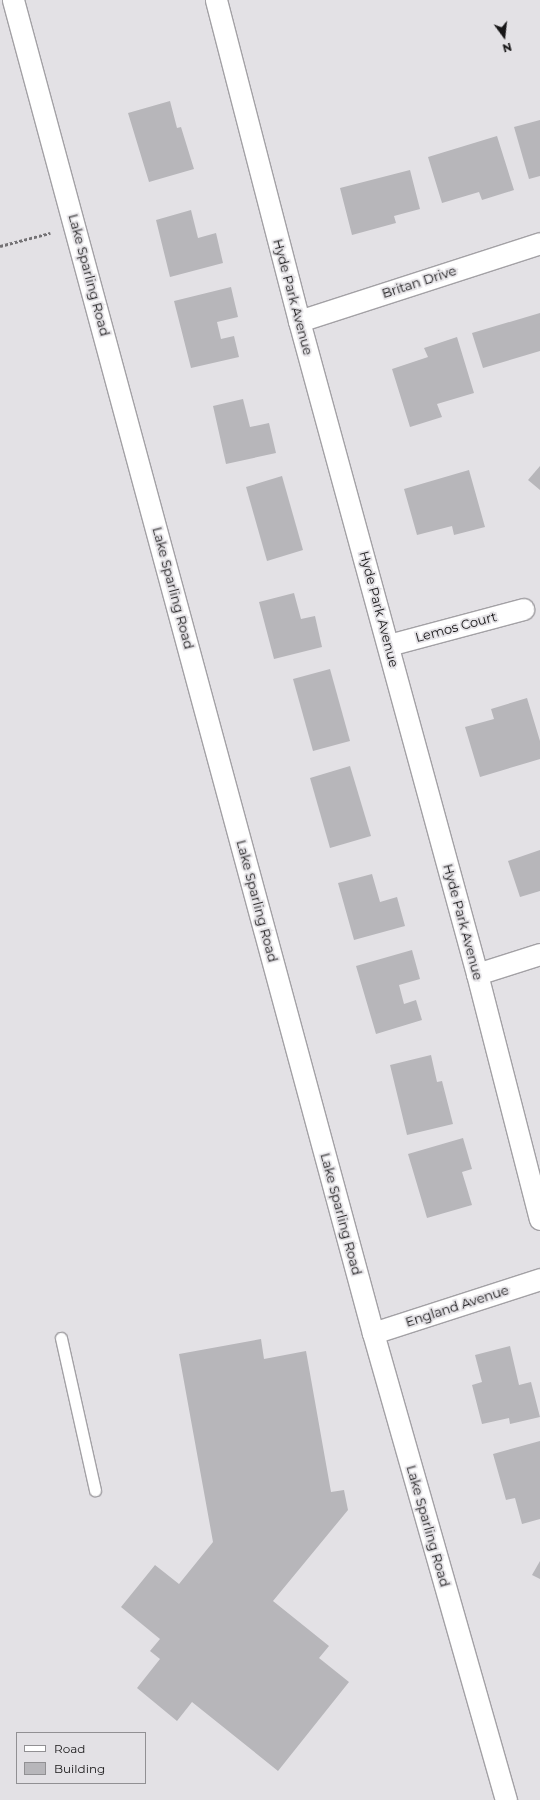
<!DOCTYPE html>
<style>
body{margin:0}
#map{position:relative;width:540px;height:1800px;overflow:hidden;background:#e3e1e5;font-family:Montserrat,sans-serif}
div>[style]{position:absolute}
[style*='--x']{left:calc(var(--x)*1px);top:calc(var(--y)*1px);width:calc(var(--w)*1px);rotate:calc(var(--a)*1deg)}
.building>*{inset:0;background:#b7b6ba}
.path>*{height:2.5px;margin-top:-1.25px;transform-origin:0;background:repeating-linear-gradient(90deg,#747275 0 3px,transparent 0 5px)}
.roads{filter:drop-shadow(1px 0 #a3a1a5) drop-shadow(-1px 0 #a3a1a5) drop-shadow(0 1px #a3a1a5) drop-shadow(0 -1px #a3a1a5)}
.lane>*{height:11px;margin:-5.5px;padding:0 5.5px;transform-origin:5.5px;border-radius:5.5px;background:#fff}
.street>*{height:21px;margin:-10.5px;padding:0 10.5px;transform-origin:10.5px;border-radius:10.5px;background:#fff}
span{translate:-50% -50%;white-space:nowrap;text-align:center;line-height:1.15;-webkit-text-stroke:3.5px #e3e1e5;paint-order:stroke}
.street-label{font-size:13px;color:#171617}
.legend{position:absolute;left:16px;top:1732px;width:130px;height:52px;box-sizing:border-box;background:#e3e1e5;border:1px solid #919093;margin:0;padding:5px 7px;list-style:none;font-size:12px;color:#171617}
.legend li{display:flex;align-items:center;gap:8px;height:20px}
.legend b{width:20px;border:1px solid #919093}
.north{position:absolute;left:484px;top:16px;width:40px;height:40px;-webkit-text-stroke:3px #e3e1e5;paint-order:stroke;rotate:165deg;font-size:11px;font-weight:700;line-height:16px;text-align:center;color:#171617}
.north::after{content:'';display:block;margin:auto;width:14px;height:18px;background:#171617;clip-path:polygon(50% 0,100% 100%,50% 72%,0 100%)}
</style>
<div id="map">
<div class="building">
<div style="clip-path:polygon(170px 101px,177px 128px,181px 127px,194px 169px,149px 182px,128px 113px)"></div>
<div style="clip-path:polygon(540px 120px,540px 176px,529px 179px,514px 127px)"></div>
<div style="clip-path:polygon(497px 136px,514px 190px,482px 200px,479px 192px,442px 203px,428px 157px)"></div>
<div style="clip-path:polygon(410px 170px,420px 209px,394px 216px,396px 223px,352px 235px,340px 188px)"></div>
<div style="clip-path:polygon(191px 210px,198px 238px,216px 233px,223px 263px,170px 277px,156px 220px)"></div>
<div style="clip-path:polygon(231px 287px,238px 317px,217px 322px,221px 339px,234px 336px,239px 357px,191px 368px,174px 301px)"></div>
<div style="clip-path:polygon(540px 313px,540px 351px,483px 368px,472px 333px)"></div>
<div style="clip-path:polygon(457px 337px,474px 393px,437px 404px,442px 417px,410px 427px,392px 369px,428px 357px,424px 348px)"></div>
<div style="clip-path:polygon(243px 399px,250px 427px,269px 423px,276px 453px,226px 464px,213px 406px)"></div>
<div style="clip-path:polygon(540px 466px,540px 490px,528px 480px)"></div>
<div style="clip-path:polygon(469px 470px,485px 527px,454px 535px,452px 526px,417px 535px,404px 489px)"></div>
<div style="clip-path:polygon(282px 476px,303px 550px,267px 561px,246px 487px)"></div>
<div style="clip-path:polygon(294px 593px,301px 619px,315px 616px,322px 647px,274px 659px,259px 602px)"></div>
<div style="clip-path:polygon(330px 669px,350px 741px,313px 751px,293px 679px)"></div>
<div style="clip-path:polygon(527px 698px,540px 741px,540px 759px,480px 777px,465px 727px,494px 719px,491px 709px)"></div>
<div style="clip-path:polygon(350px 766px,371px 836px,330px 848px,310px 778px)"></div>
<div style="clip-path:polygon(540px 850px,540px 891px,520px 897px,508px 861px)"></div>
<div style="clip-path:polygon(372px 874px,380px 902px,397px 897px,405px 926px,354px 940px,338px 883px)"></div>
<div style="clip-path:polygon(412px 950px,420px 979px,399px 985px,404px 1004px,416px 1000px,422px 1020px,376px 1034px,356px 966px)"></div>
<div style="clip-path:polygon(431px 1055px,437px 1082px,442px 1081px,453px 1124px,407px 1135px,390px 1065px)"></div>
<div style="clip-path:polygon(463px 1138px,472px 1169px,462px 1172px,472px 1205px,427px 1218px,408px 1154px)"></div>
<div style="clip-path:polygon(261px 1339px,264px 1359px,306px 1351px,331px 1492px,344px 1490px,348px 1510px,273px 1601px,329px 1646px,319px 1658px,349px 1682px,278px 1771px,192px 1702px,177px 1721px,137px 1688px,160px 1659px,150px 1651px,160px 1639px,121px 1607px,155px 1565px,179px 1584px,213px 1542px,179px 1354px)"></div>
<div style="clip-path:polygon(510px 1346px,519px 1385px,531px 1382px,540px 1417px,510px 1424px,509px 1418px,482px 1424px,472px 1385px,482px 1382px,475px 1355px)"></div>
<div style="clip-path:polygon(540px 1441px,540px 1519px,522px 1524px,515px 1498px,506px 1500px,493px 1454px)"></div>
<div style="clip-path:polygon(540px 1561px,540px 1579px,532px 1575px)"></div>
</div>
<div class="path">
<div style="--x:0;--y:246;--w:52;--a:-14.6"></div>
</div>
<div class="roads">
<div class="lane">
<div style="--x:61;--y:1338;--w:156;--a:77.4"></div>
</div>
<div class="street">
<div style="--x:13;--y:0;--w:1381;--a:74.89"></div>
<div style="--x:373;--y:1333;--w:486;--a:74.1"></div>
<div style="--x:216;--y:0;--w:332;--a:75.5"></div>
<div style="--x:299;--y:321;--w:677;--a:74.75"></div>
<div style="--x:477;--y:974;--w:253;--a:75.6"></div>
<div style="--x:299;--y:321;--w:253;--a:-17.9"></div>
<div style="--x:389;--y:645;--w:139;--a:-15"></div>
<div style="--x:477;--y:974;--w:66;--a:-17.6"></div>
<div style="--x:373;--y:1333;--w:176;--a:-17.9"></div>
</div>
</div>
<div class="street-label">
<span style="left:89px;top:275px;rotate:75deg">Lake Sparling Road</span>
<span style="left:419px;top:282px;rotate:-18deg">Britan Drive</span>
<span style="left:293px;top:297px;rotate:75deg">Hyde Park Avenue</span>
<span style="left:173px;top:588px;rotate:75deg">Lake Sparling Road</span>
<span style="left:379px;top:609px;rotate:75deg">Hyde Park Avenue</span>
<span style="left:456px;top:627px;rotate:-15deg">Lemos Court</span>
<span style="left:257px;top:901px;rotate:75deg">Lake Sparling Road</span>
<span style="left:463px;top:922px;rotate:75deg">Hyde Park Avenue</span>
<span style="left:341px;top:1214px;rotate:75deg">Lake Sparling Road</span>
<span style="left:457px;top:1306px;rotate:-18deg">England Avenue</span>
<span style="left:428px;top:1526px;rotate:74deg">Lake Sparling Road</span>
</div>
<ul class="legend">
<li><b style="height:5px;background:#fff"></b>Road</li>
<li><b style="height:11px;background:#b7b6ba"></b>Building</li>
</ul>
<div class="north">N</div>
</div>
